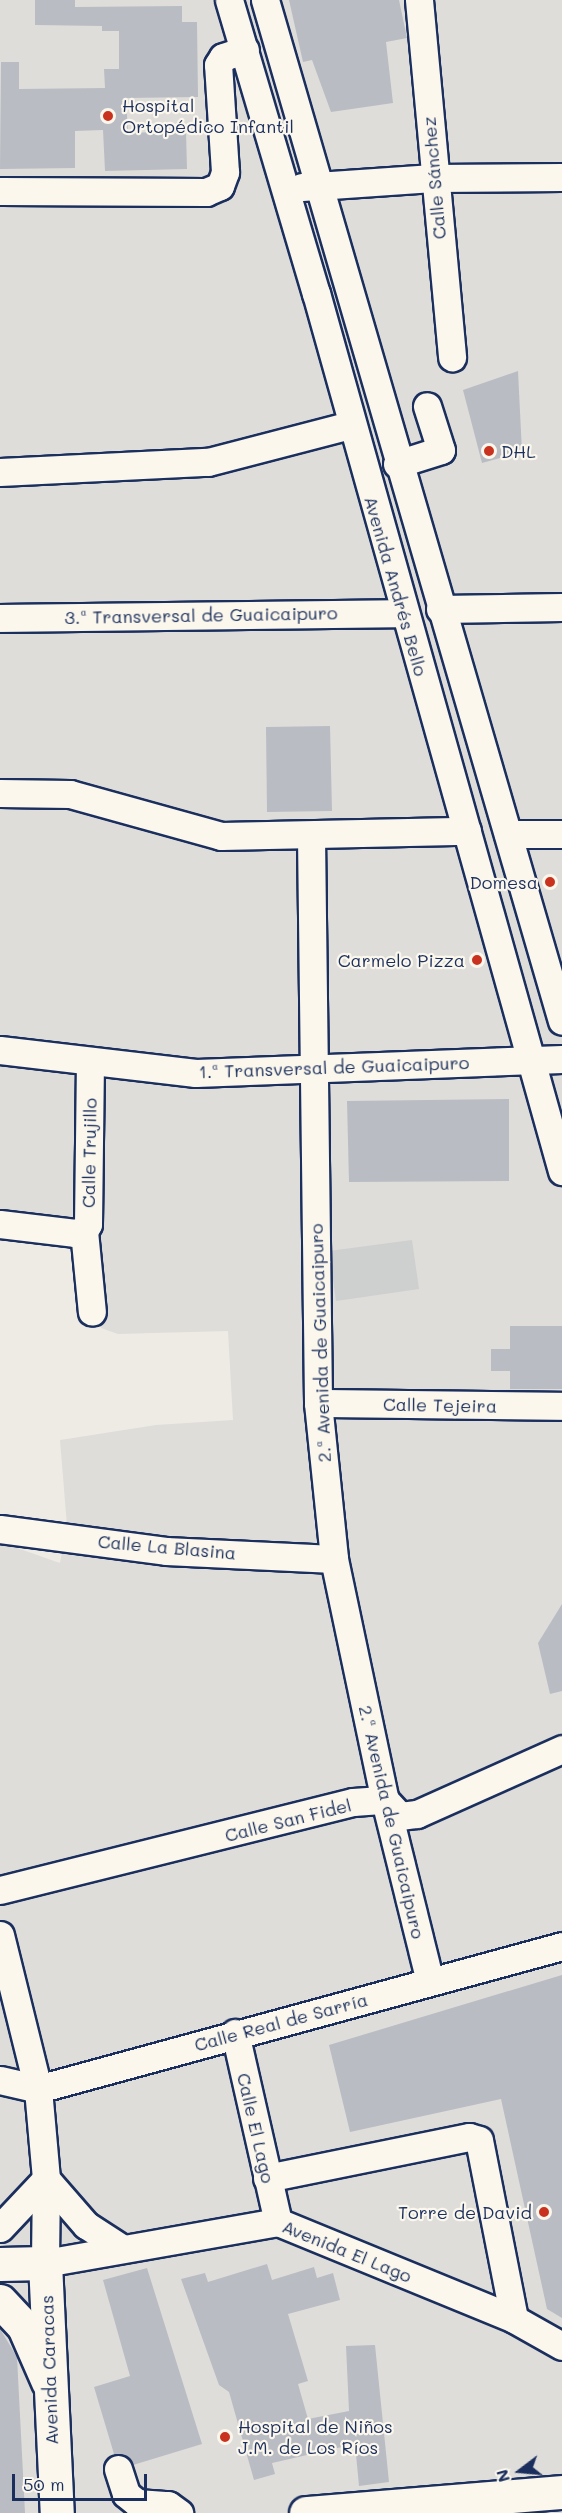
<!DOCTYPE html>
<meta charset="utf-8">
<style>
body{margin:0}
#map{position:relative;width:562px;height:2513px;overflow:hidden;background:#eeebe4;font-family:Mali,sans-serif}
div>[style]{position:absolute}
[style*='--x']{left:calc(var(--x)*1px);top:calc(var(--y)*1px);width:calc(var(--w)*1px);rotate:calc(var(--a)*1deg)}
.built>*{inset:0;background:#deddda}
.green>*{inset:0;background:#cecfcf}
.building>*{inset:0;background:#b9bcc3}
.roads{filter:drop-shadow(2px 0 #1b2f5e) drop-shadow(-2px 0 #1b2f5e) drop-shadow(0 2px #1b2f5e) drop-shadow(0 -2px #1b2f5e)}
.minor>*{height:27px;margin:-13.5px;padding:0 13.5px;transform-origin:13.5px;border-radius:13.5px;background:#fbf7ec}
.major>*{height:33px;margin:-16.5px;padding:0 16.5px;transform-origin:16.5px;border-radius:16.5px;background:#fbf7ec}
.highway>*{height:33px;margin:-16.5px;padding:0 16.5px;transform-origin:16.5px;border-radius:16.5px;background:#fbf7ec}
.dots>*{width:16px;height:16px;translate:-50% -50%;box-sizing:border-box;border:3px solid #fbf7ec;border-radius:50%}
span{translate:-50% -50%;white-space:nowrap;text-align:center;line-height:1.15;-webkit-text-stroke:4.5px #fbf7ec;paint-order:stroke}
.poi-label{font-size:18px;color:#1b2f5e}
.left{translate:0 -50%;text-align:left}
.right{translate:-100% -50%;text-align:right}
.street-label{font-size:18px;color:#1b2f5e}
.north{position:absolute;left:490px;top:2441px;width:60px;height:60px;-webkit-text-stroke:4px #fbf7ec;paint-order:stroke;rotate:254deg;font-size:16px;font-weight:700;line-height:24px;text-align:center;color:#1b2f5e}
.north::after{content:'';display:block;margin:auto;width:21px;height:27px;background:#1b2f5e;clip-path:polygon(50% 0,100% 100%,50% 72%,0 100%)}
.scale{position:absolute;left:12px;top:2474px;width:135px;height:27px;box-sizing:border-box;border:3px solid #1b2f5e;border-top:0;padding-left:8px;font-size:18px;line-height:21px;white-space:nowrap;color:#1b2f5e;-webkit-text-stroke:4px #fbf7ec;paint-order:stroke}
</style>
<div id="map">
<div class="built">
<div style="clip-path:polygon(0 0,562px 0,562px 2513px,0 2513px,0 1542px,60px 1563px,67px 1526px,60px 1440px,156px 1425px,233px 1420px,228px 1331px,118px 1334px,101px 1328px,100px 1222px,0 1211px)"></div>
</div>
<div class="green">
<div style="clip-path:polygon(412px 1240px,419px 1289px,336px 1301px,329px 1251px)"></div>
</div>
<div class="building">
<div style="clip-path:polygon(35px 0,75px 0,75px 7px,182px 6px,182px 22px,197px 22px,198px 97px,126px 98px,128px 133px,186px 131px,187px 169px,105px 171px,103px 130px,75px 131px,75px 168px,0 169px,1px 62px,19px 62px,19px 89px,105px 88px,104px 69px,119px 69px,119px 31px,102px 31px,102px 26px,35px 25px)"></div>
<div style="clip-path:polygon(289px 0,399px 0,407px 38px,386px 42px,393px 103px,331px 112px,312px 60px,303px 62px)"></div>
<div style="clip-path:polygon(518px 371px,522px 452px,482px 463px,463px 390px)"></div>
<div style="clip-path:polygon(330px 726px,332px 811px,267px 812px,266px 727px)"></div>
<div style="clip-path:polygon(509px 1099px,509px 1181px,349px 1182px,347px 1101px)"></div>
<div style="clip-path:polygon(510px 1326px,562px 1326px,562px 1389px,510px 1389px,510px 1371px,491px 1371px,491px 1349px,510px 1349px)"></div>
<div style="clip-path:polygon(562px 1604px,562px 1691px,550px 1694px,538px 1643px)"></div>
<div style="clip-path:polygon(562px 1975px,562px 2318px,547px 2309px,501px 2099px,350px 2132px,329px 2045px)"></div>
<div style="clip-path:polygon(267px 2264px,272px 2280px,314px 2267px,317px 2278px,333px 2273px,340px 2300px,288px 2314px,308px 2381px,298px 2384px,308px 2419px,349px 2411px,346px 2346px,375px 2345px,389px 2482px,359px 2486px,355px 2444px,272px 2463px,275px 2474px,254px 2480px,229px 2392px,219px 2385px,181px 2279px,205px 2273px,208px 2282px)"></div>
<div style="clip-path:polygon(147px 2268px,202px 2444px,133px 2465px,128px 2457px,114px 2454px,94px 2387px,130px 2376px,103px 2280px)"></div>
<div style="clip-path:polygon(0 2329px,17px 2357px,25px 2513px,0 2513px)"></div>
</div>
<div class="roads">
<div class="minor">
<div style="--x:229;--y:0;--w:306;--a:73.5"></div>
<div style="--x:316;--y:293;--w:912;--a:74.35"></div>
<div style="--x:265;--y:0;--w:1063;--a:73.78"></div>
<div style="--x:419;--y:0;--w:359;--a:84.7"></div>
<div style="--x:302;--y:187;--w:131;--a:-3.9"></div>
<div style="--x:433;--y:178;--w:129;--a:-0.4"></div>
<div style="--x:0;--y:191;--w:206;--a:0.3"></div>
<div style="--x:206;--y:192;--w:15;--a:-23"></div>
<div style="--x:220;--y:186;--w:15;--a:-70"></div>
<div style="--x:225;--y:172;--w:107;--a:-93.7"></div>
<div style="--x:218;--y:65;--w:9;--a:-58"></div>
<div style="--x:223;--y:57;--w:23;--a:-18"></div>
<div style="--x:397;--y:464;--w:46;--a:-17.7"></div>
<div style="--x:441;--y:450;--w:46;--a:-107.7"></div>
<div style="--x:0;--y:472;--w:208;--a:-2.8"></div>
<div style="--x:208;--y:462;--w:147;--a:-14.6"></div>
<div style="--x:440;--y:609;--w:122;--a:-0.9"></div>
<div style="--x:0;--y:618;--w:403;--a:-0.7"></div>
<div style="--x:0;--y:793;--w:70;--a:0.8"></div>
<div style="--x:70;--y:794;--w:157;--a:15.5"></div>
<div style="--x:221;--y:836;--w:246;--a:-1.2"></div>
<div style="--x:508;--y:834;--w:54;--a:0"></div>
<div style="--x:311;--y:836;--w:567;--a:89.29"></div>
<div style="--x:318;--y:1403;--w:157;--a:84.1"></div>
<div style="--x:334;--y:1559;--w:246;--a:78.1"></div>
<div style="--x:385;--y:1800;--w:187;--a:76.1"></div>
<div style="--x:0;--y:1050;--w:197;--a:6.7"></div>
<div style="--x:196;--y:1073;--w:366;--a:-2.2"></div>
<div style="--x:0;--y:1224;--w:76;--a:6.8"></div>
<div style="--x:75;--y:1233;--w:9;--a:-13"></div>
<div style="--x:84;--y:1231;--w:8;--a:-60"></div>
<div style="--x:88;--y:1224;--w:163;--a:-89.3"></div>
<div style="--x:84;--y:1231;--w:81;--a:84.4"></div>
<div style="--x:318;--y:1403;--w:244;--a:0.7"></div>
<div style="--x:0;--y:1529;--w:167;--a:7.5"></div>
<div style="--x:166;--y:1551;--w:168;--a:2.7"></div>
<div style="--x:0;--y:1890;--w:364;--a:-14"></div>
<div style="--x:353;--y:1802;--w:32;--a:-4"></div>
<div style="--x:385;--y:1800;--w:22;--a:47"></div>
<div style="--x:400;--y:1816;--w:17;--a:-7"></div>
<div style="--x:417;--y:1814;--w:159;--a:-24.1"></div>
<div style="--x:0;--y:1935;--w:159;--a:76.1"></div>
<div style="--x:38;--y:2089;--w:90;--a:84.9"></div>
<div style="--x:46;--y:2179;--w:84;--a:90.7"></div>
<div style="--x:45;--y:2263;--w:237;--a:-10"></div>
<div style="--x:278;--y:2222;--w:255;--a:22.3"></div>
<div style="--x:514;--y:2319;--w:55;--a:29.4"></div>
<div style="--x:235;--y:2033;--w:194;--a:77.2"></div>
<div style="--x:0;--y:2080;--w:39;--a:13"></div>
<div style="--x:38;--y:2089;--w:543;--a:-15.26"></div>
<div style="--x:267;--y:2178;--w:206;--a:-11.5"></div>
<div style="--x:469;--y:2137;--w:10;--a:17"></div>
<div style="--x:479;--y:2140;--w:182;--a:78.9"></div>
<div style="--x:46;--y:2179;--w:61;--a:49"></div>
<div style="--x:86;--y:2225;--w:40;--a:32.9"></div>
<div style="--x:0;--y:2228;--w:67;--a:-46.8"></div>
<div style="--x:118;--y:2469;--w:26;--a:72"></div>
<div style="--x:126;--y:2494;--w:14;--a:39"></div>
<div style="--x:137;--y:2503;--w:31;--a:4"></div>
<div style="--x:168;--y:2505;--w:14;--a:36"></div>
</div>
<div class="major">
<div style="--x:45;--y:2263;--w:250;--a:87.3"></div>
<div style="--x:306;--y:2513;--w:257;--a:-4.7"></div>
</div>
<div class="highway">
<div style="--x:0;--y:2264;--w:45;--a:-1.3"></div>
<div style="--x:0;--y:2301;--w:35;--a:47"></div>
<div style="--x:24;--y:2327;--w:60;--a:66.4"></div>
</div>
</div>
<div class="dots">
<div style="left:108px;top:116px;background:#c8321e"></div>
<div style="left:489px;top:451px;background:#c8321e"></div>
<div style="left:550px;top:882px;background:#c8321e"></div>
<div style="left:477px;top:960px;background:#c8321e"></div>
<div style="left:544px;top:2212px;background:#c8321e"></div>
<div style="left:225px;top:2437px;background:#c8321e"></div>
</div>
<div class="poi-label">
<span class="left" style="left:122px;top:116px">Hospital<br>Ortopédico Infantil</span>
<span class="left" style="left:501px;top:451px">DHL</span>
<span class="right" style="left:538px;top:882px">Domesa</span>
<span class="right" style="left:465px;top:960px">Carmelo Pizza</span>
<span class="right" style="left:532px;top:2212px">Torre de David</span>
<span class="left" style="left:238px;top:2437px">Hospital de Niños<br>J.M. de Los Ríos</span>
</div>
<div class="street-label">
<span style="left:434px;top:178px;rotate:-95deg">Calle Sánchez</span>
<span style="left:396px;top:586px;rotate:74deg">Avenida Andrés Bello</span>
<span style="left:201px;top:615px;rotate:-1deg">3.ª Transversal de Guaicaipuro</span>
<span style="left:334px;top:1067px;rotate:-2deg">1.ª Transversal de Guaicaipuro</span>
<span style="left:89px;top:1153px;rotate:-89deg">Calle Trujillo</span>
<span style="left:320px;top:1343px;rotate:-92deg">2.ª Avenida de Guaicaipuro</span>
<span style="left:440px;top:1405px;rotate:1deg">Calle Tejeira</span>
<span style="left:167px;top:1547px;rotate:5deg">Calle La Blasina</span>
<span style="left:288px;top:1820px;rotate:-14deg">Calle San Fidel</span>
<span style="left:392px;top:1822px;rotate:77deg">2.ª Avenida de Guaicaipuro</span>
<span style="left:281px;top:2022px;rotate:-15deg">Calle Real de Sarría</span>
<span style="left:256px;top:2128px;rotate:77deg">Calle El Lago</span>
<span style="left:347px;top:2251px;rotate:22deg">Avenida El Lago</span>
<span style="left:49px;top:2370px;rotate:-92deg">Avenida Caracas</span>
</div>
<div class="north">N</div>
<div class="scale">50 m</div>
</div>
